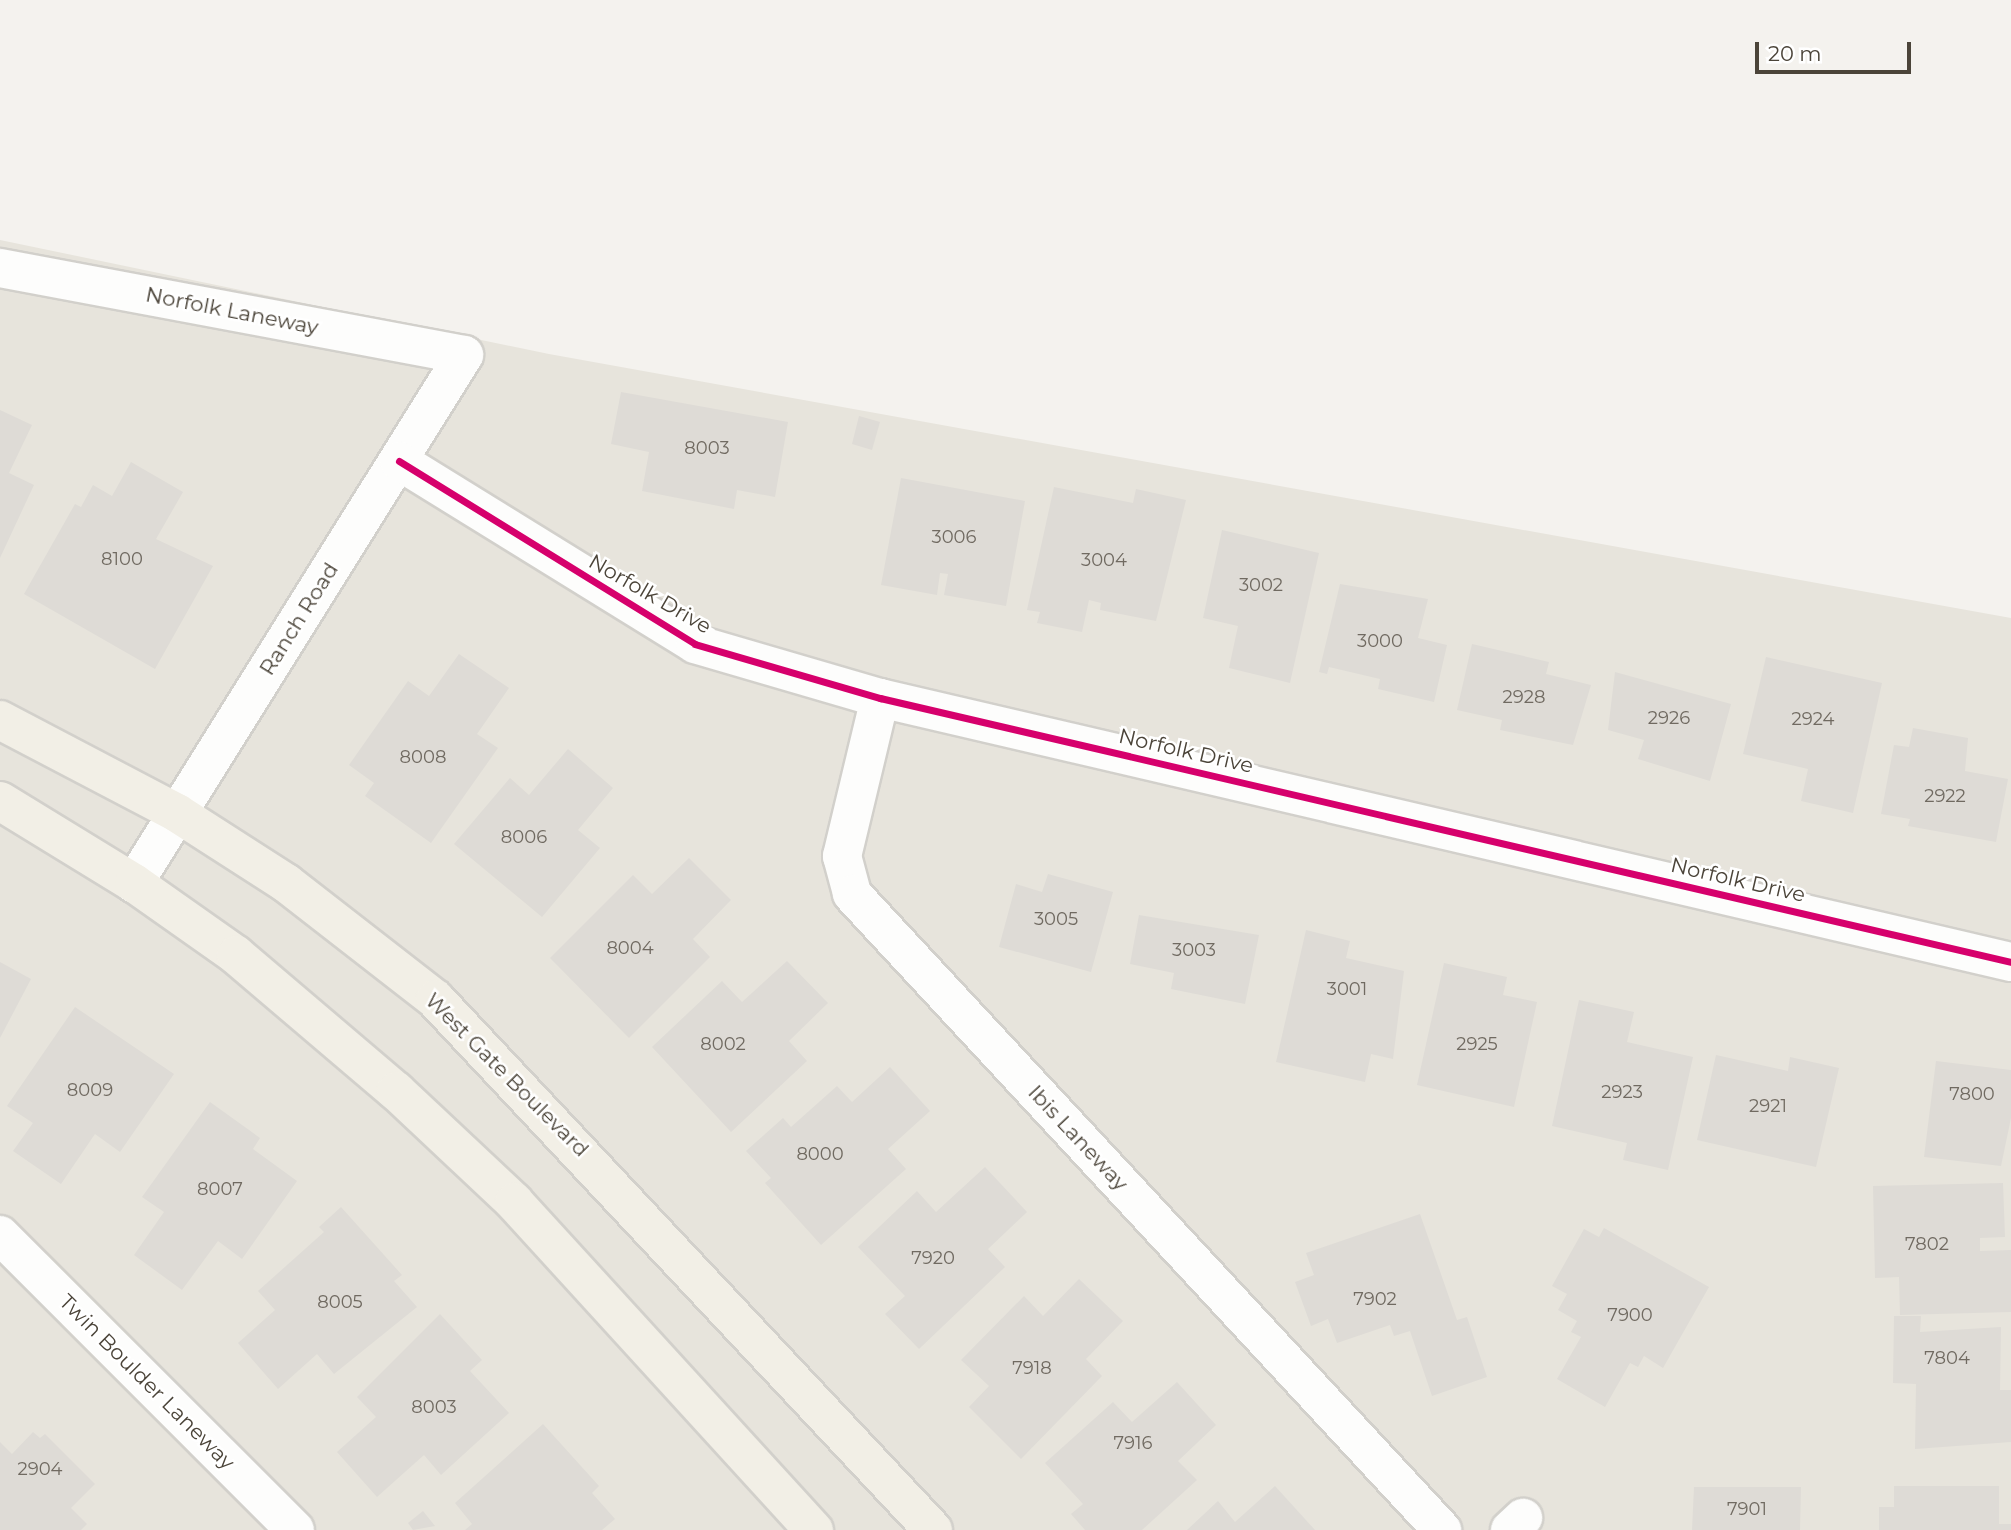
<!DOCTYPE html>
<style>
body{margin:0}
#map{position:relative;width:2011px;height:1530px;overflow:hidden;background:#f4f2ee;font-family:Montserrat,sans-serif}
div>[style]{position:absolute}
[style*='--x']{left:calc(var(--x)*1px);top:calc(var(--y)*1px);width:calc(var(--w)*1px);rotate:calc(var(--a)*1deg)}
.residential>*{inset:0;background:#e7e4dc}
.building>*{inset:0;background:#dedbd6}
.roads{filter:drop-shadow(2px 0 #d2d0cb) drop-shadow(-2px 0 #d2d0cb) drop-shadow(0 2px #d2d0cb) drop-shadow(0 -2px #d2d0cb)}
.minor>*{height:38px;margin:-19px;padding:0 19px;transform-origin:19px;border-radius:19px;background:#fdfdfc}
.major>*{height:38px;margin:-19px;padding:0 19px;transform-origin:19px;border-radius:19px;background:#f2efe6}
.cycleway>*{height:7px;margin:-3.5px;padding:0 3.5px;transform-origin:3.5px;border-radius:3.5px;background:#d6006c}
span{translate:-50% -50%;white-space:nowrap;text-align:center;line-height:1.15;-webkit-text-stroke:5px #fff;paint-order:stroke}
.number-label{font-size:18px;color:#706a61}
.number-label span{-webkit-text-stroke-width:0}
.street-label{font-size:21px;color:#4b4439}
.scale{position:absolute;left:1755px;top:42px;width:156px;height:32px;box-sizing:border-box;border:4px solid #4b4439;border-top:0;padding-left:9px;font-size:21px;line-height:24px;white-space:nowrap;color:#4b4439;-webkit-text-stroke:5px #fff;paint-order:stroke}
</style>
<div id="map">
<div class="residential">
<div style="clip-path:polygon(0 240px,549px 354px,2011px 618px,2011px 1530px,0 1530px)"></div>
</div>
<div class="building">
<div style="clip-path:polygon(621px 392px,788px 422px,775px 497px,737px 490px,734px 509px,642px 491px,649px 452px,611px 444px)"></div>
<div style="clip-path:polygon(0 410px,32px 425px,9px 473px,34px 485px,0 558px)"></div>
<div style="clip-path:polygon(859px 416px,880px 422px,872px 450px,852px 444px)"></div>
<div style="clip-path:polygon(131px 462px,183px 492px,156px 539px,213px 566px,155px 669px,24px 594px,75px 504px,81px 507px,93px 485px,112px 496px)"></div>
<div style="clip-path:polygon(901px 478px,1025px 501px,1006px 606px,944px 595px,948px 574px,940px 573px,937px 595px,881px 585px)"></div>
<div style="clip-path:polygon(1054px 487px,1133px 503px,1136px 489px,1186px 500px,1156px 621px,1100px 610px,1101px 603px,1089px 600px,1082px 632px,1037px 623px,1040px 612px,1027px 610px)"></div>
<div style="clip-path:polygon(1222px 530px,1319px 553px,1290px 683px,1229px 668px,1238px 626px,1203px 618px)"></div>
<div style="clip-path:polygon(1340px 584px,1428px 599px,1418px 638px,1447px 645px,1434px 702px,1378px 689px,1380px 679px,1329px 667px,1327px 674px,1319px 672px)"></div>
<div style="clip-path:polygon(1472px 644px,1549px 662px,1546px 674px,1591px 685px,1573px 745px,1500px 730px,1502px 720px,1457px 710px)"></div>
<div style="clip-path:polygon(459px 654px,509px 688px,477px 734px,498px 748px,431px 843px,365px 796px,374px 783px,349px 765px,408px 681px,429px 696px)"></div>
<div style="clip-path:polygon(1766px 657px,1882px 683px,1853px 813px,1801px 801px,1808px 769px,1743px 754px)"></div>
<div style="clip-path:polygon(1615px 672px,1731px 704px,1710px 781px,1638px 759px,1644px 740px,1608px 730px)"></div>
<div style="clip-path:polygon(1913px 728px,1968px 738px,1965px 771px,2008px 779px,1996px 842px,1908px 826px,1910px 819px,1881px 814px,1894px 745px,1909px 747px)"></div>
<div style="clip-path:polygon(568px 749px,613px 788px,578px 830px,600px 848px,542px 917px,454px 844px,510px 778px,529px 795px)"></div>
<div style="clip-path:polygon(689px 858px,731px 900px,693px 939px,710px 957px,629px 1038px,550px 958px,633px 875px,652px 894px)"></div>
<div style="clip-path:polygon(1048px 874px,1113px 892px,1091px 972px,999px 947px,1016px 884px,1042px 892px)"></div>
<div style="clip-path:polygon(1139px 915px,1259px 935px,1245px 1004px,1171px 989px,1174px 973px,1130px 964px)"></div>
<div style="clip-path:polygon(1306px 930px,1350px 941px,1346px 958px,1404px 971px,1393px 1059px,1371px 1054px,1365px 1082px,1276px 1062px)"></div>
<div style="clip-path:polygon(787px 961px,828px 1003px,789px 1041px,807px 1061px,731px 1132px,652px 1047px,722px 981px,742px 1002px)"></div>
<div style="clip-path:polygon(0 962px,31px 979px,0 1038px)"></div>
<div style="clip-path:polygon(1444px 963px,1507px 977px,1503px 995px,1537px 1002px,1514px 1107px,1417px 1085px)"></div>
<div style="clip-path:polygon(1579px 1000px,1634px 1012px,1627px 1042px,1693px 1057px,1668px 1170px,1623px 1160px,1627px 1143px,1552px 1126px)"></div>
<div style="clip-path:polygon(75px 1007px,174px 1074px,120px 1152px,95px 1134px,61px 1184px,13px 1151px,33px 1123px,7px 1106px)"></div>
<div style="clip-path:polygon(1716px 1055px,1788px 1071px,1790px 1057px,1839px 1068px,1816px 1167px,1697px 1140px)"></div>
<div style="clip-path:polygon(1936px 1061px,2011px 1070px,2011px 1118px,2001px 1166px,1924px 1157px)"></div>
<div style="clip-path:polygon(890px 1067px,930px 1111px,888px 1149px,906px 1169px,821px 1245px,765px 1183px,771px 1178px,746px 1151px,783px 1118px,791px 1127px,837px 1086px,852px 1102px)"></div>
<div style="clip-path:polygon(210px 1102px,260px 1138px,253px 1149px,297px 1181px,242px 1259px,218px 1241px,182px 1290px,134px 1255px,164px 1212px,142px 1197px)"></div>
<div style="clip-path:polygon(985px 1167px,1027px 1212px,988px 1249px,1005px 1267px,919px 1349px,885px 1314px,905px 1296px,858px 1247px,917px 1191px,936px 1212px)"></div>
<div style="clip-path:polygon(2003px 1183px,2005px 1237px,1980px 1238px,1980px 1251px,2011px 1250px,2011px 1312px,1900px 1315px,1899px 1277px,1875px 1278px,1873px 1186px)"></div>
<div style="clip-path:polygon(341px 1207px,402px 1275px,394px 1281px,417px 1307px,334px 1374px,317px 1354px,278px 1389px,238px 1343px,275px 1310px,258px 1291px,324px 1232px,319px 1227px)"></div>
<div style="clip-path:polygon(1420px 1214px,1457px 1320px,1467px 1317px,1487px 1377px,1432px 1396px,1410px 1331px,1394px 1336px,1390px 1325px,1337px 1343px,1328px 1319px,1311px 1326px,1295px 1282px,1314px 1275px,1306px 1253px)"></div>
<div style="clip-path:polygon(1604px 1228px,1709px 1287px,1663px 1368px,1644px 1356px,1638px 1367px,1630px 1363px,1605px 1407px,1557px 1379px,1581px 1337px,1571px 1332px,1577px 1321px,1558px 1310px,1567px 1294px,1552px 1286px,1584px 1229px,1599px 1237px)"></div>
<div style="clip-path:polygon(1079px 1279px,1123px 1321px,1086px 1359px,1102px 1376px,1021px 1459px,969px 1407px,989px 1386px,961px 1360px,1024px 1296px,1043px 1316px)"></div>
<div style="clip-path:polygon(440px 1314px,482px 1360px,470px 1371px,509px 1413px,441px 1475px,424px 1455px,377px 1497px,337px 1452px,376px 1417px,357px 1397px)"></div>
<div style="clip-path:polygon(1894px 1316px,1921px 1316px,1920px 1332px,2001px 1327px,2000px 1390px,2011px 1390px,2011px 1442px,1915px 1449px,1916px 1384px,1893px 1383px)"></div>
<div style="clip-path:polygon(1177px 1382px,1216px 1425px,1178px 1461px,1197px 1480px,1142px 1530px,1085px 1530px,1071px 1514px,1083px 1504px,1045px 1463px,1113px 1402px,1132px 1422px)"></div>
<div style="clip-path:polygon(543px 1424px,599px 1486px,592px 1493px,615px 1519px,602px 1530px,465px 1530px,472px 1524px,455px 1503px)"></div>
<div style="clip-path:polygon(33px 1432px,40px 1438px,45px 1434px,95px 1484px,71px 1508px,87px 1524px,81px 1530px,0 1530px,0 1442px,12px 1454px)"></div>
<div style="clip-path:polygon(1275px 1486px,1315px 1530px,1187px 1530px,1218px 1501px,1235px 1522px)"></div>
<div style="clip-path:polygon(1894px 1486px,1999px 1486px,1999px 1524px,2011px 1524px,2011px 1530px,1879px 1530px,1879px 1507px,1894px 1507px)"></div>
<div style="clip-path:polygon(1694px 1487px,1801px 1487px,1800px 1530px,1692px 1530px)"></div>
<div style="clip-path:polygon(423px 1511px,435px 1526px,413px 1530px,408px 1523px)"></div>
</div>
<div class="roads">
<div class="minor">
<div style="--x:0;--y:268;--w:472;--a:10.6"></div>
<div style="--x:464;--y:355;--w:623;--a:122.01"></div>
<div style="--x:399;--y:461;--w:348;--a:31.7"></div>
<div style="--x:695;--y:644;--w:193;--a:16.3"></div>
<div style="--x:880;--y:698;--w:1161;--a:13.14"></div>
<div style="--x:880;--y:698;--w:163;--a:103.5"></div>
<div style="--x:842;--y:856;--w:39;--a:75"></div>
<div style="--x:852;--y:894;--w:868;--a:47.15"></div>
<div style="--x:0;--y:1235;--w:417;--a:45"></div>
<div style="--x:1510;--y:1530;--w:18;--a:-43"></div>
</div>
<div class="major">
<div style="--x:0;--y:720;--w:200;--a:27.7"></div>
<div style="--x:177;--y:813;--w:130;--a:32.7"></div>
<div style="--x:286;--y:883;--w:189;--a:37.9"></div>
<div style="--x:435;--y:999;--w:728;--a:46.84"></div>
<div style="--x:0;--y:801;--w:157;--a:31.5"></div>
<div style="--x:134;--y:883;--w:125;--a:35.2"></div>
<div style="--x:236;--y:955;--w:210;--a:40.4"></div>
<div style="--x:396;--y:1091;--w:162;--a:43.2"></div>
<div style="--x:514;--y:1202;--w:445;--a:47.6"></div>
</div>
</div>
<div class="cycleway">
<div style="--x:399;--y:461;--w:348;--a:31.7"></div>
<div style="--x:695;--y:644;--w:193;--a:16.3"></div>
<div style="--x:880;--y:698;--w:1161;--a:13.14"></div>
</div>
<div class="number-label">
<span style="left:707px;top:448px">8003</span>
<span style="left:954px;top:537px">3006</span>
<span style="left:122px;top:559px">8100</span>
<span style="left:1104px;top:560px">3004</span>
<span style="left:1261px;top:585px">3002</span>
<span style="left:1380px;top:641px">3000</span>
<span style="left:1524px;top:697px">2928</span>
<span style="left:1669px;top:718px">2926</span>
<span style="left:1813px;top:719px">2924</span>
<span style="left:423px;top:757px">8008</span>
<span style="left:1945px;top:796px">2922</span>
<span style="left:524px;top:837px">8006</span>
<span style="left:1056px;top:919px">3005</span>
<span style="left:630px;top:948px">8004</span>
<span style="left:1194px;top:950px">3003</span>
<span style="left:1347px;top:989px">3001</span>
<span style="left:723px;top:1044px">8002</span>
<span style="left:1477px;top:1044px">2925</span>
<span style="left:90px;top:1090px">8009</span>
<span style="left:1622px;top:1092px">2923</span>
<span style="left:1972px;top:1094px">7800</span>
<span style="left:1768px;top:1106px">2921</span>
<span style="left:820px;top:1154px">8000</span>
<span style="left:220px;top:1189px">8007</span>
<span style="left:1927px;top:1244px">7802</span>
<span style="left:933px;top:1258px">7920</span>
<span style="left:1375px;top:1299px">7902</span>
<span style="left:340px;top:1302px">8005</span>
<span style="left:1630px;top:1315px">7900</span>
<span style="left:1947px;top:1358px">7804</span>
<span style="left:1032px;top:1368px">7918</span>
<span style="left:434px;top:1407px">8003</span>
<span style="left:1133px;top:1443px">7916</span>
<span style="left:40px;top:1469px">2904</span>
<span style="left:1747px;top:1509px">7901</span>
</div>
<div class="street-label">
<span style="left:232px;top:311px;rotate:11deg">Norfolk Laneway</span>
<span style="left:650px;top:594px;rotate:30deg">Norfolk Drive</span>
<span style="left:299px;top:619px;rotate:-58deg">Ranch Road</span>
<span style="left:1186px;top:751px;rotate:13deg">Norfolk Drive</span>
<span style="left:1738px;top:880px;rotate:13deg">Norfolk Drive</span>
<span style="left:507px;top:1075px;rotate:45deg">West Gate Boulevard</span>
<span style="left:1078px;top:1138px;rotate:47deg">Ibis Laneway</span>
<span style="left:147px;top:1382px;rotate:45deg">Twin Boulder Laneway</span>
</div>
<div class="scale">20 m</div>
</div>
